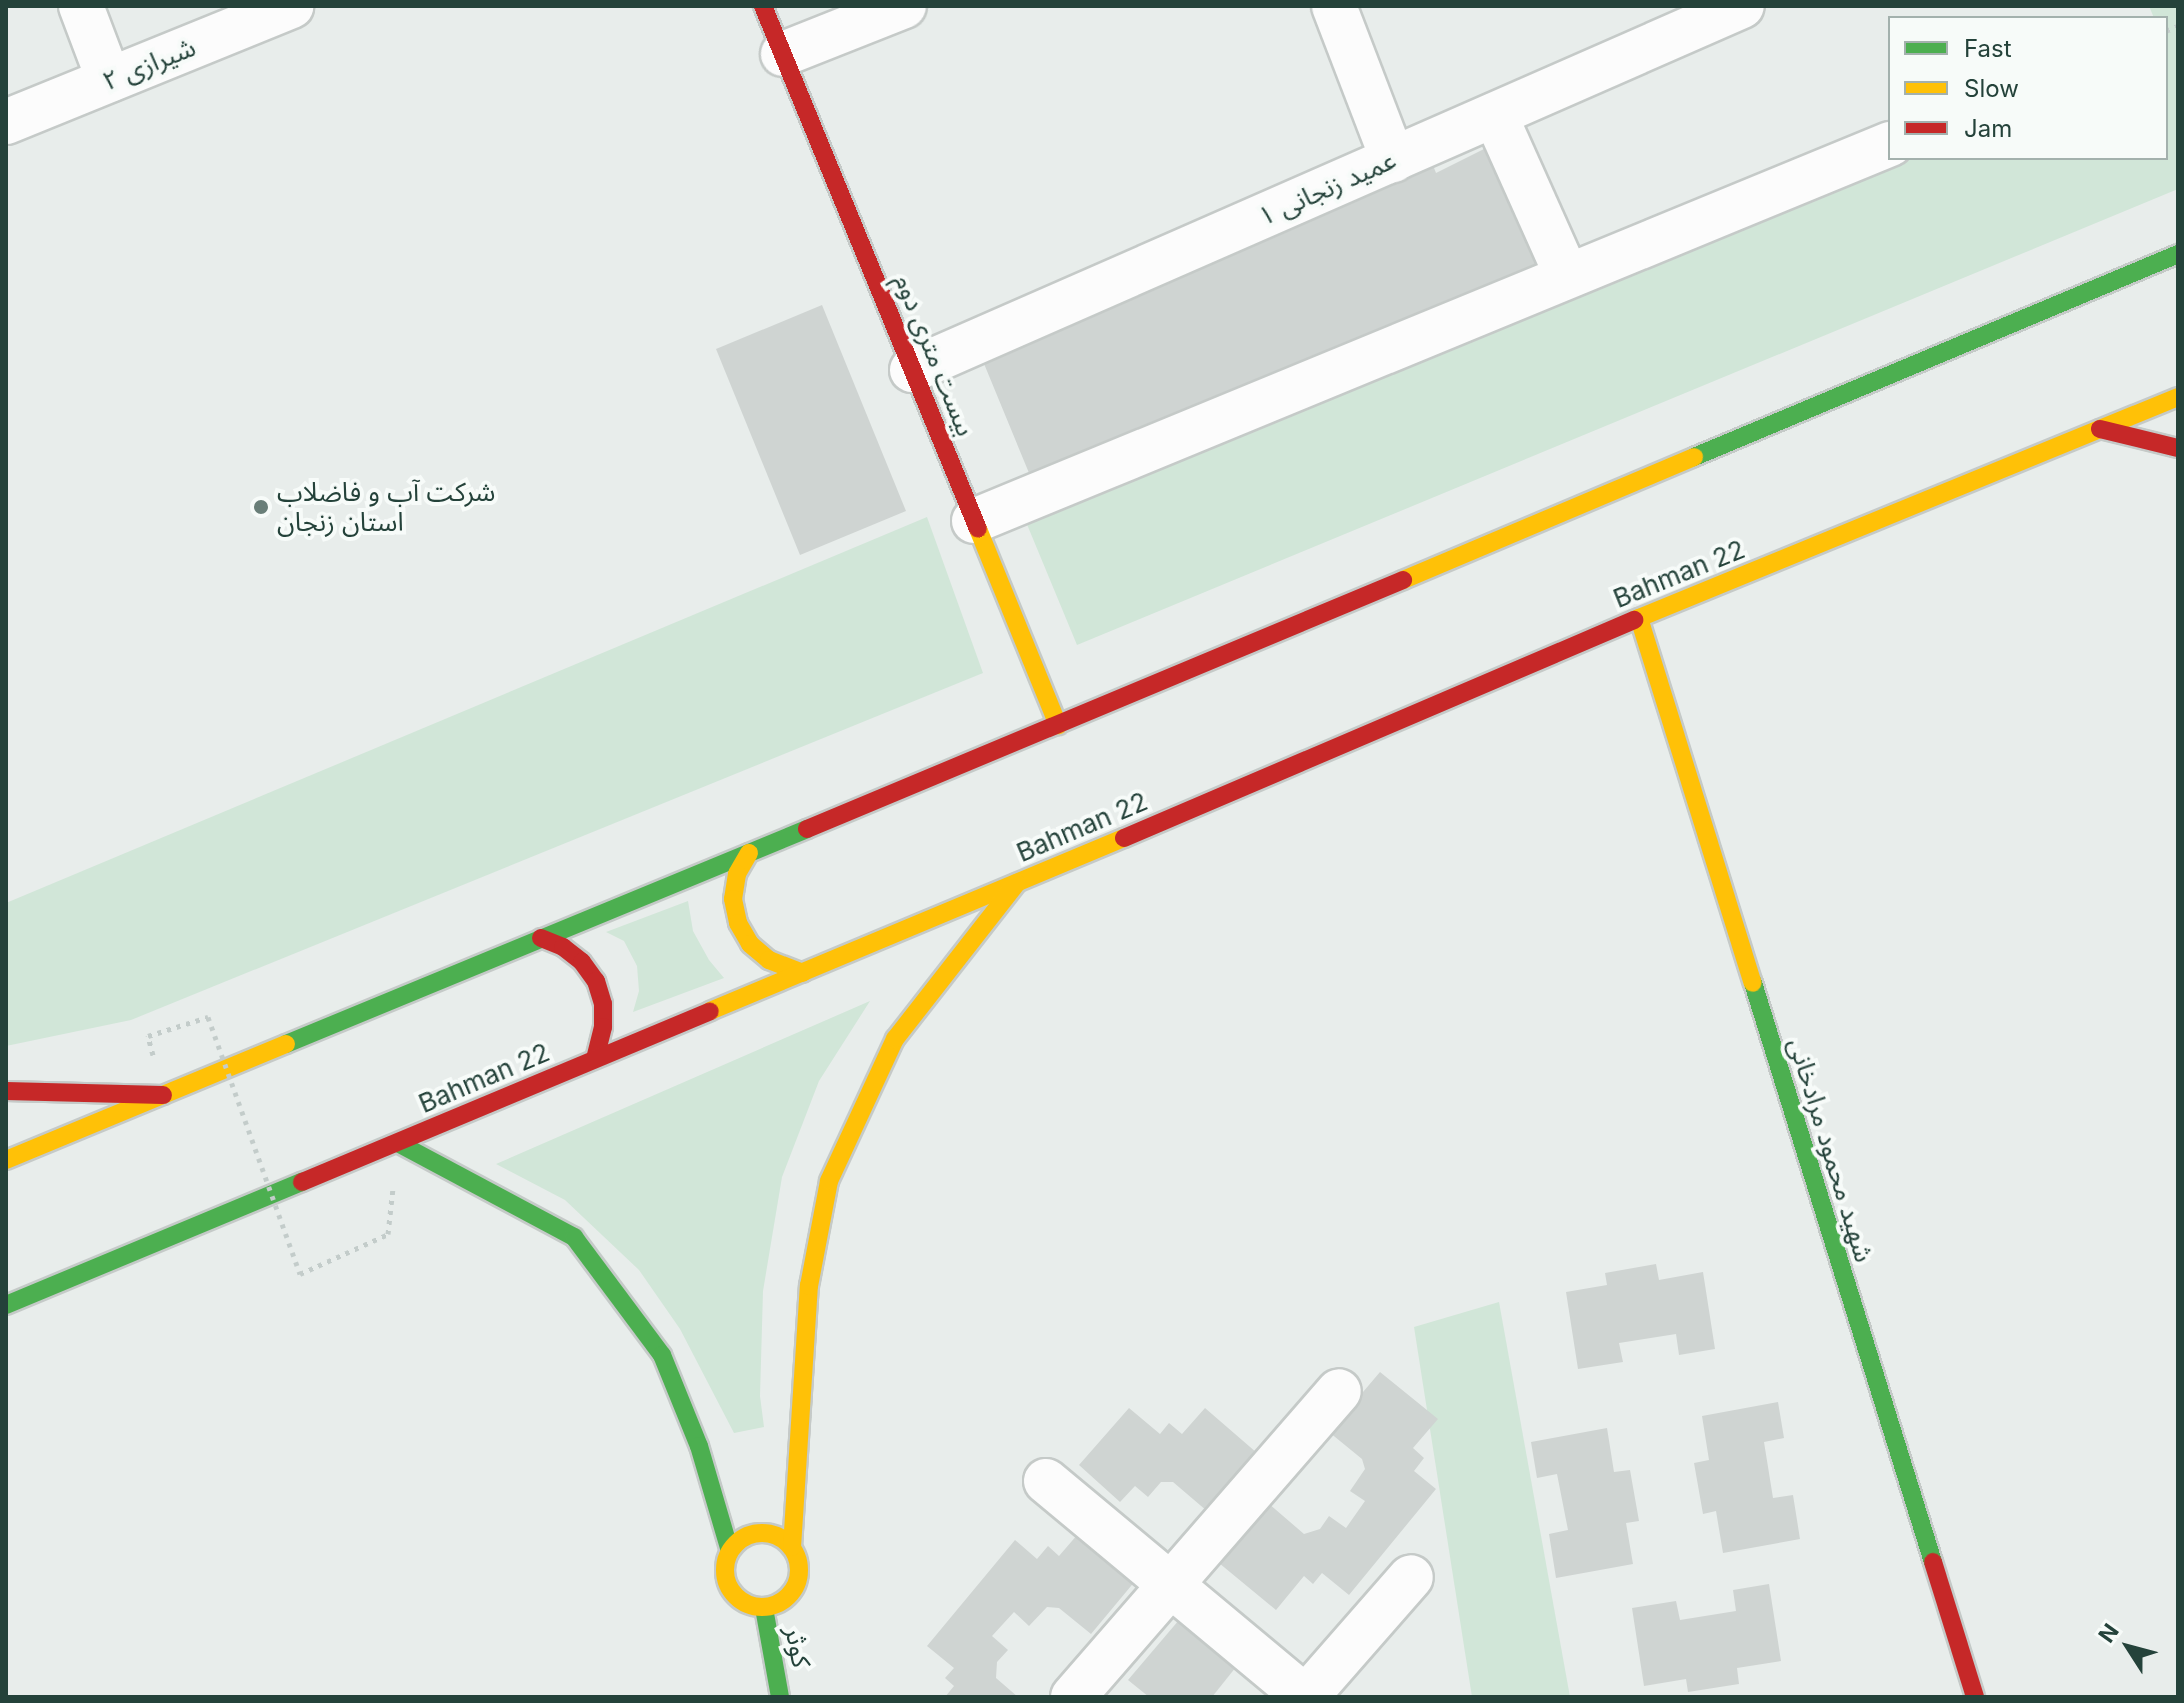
<!DOCTYPE html>
<meta charset="utf-8">
<style>
body{margin:0}
#map{position:relative;width:2184px;height:1703px;overflow:hidden;background:#e8edeb;font-family:Inter,"Noto Sans Arabic",sans-serif}
div>[style]{position:absolute}
[style*='--x']{left:calc(var(--x)*1px);top:calc(var(--y)*1px);width:calc(var(--w)*1px);rotate:calc(var(--a)*1deg)}
.green>*{inset:0;background:#d1e6d8}
.building>*{inset:0;background:#cfd4d2}
.path>*{height:5px;margin-top:-2.5px;transform-origin:0;background:repeating-linear-gradient(90deg,#c3ccca 0 4px,transparent 0 10px)}
.roads{filter:drop-shadow(2px 0 #c5cac8) drop-shadow(-2px 0 #c5cac8) drop-shadow(0 2px #c5cac8) drop-shadow(0 -2px #c5cac8)}
.street>*{height:44px;margin:-22px;padding:0 22px;transform-origin:22px;border-radius:22px;background:#fcfcfc}
.fast>*{height:18px;margin:-9px;padding:0 9px;transform-origin:9px;border-radius:9px;background:#4caf50}
.slow>*{height:18px;margin:-9px;padding:0 9px;transform-origin:9px;border-radius:9px;background:#ffc107}
.slow>.ring{margin:-9px;padding:0;box-sizing:content-box;background:none;border:18px solid #ffc107;border-radius:50%}
.jam>*{height:18px;margin:-9px;padding:0 9px;transform-origin:9px;border-radius:9px;background:#c62828}
.path-bridge>*{height:5px;margin-top:-2.5px;transform-origin:0;background:repeating-linear-gradient(90deg,#c3ccca 0 4px,transparent 0 10px)}
.dots>*{width:22px;height:22px;translate:-50% -50%;box-sizing:border-box;border:4px solid #f7fbf9;border-radius:50%}
span{translate:-50% -50%;white-space:nowrap;text-align:center;line-height:1.15;-webkit-text-stroke:8px #f7fbf9;paint-order:stroke}
.street-label{font-size:26px;color:#24423a}
.poi-label{font-size:26px;color:#24423a}
.left{translate:0 -50%;text-align:left}
.frame{position:absolute;inset:0;border:8px solid #24423a;pointer-events:none}
.legend{position:absolute;left:1888px;top:16px;width:280px;height:144px;box-sizing:border-box;background:#f7fbf9;border:2px solid #a3b1ad;margin:0;padding:10px 14px;list-style:none;font-size:24px;color:#24423a}
.legend li{display:flex;align-items:center;gap:16px;height:40px}
.legend b{width:40px;border:2px solid #a3b1ad}
.north{position:absolute;left:2088px;top:1607px;width:80px;height:80px;-webkit-text-stroke:6px #f7fbf9;paint-order:stroke;rotate:306deg;font-size:22px;font-weight:700;line-height:32px;text-align:center;color:#24423a}
.north::after{content:'';display:block;margin:auto;width:28px;height:36px;background:#24423a;clip-path:polygon(50% 0,100% 100%,50% 72%,0 100%)}
</style>
<div id="map">
<div class="green">
<div style="clip-path:polygon(2149px 6px,2178px 6px,2178px 189px,1077px 645px,1026px 522px,1901px 158px,2166px 158px,2166px 18px,2154px 18px)"></div>
<div style="clip-path:polygon(927px 517px,983px 673px,131px 1020px,6px 1046px,6px 903px)"></div>
<div style="clip-path:polygon(688px 901px,693px 931px,709px 960px,724px 978px,633px 1012px,639px 991px,637px 966px,624px 941px,606px 932px)"></div>
<div style="clip-path:polygon(870px 1001px,819px 1081px,782px 1177px,763px 1291px,760px 1396px,764px 1427px,734px 1433px,680px 1329px,639px 1270px,565px 1200px,496px 1164px)"></div>
<div style="clip-path:polygon(1499px 1302px,1570px 1697px,1472px 1697px,1414px 1327px)"></div>
</div>
<div class="building">
<div style="clip-path:polygon(1488px 147px,1540px 269px,1029px 473px,980px 354px,1429px 155px,1436px 173px)"></div>
<div style="clip-path:polygon(822px 305px,906px 511px,800px 555px,716px 349px)"></div>
<div style="clip-path:polygon(1656px 1264px,1659px 1280px,1703px 1272px,1715px 1349px,1679px 1355px,1676px 1334px,1619px 1343px,1623px 1362px,1578px 1369px,1566px 1292px,1607px 1285px,1605px 1273px)"></div>
<div style="clip-path:polygon(1380px 1372px,1438px 1419px,1413px 1448px,1424px 1458px,1414px 1471px,1436px 1489px,1349px 1595px,1322px 1573px,1313px 1584px,1304px 1576px,1276px 1610px,1219px 1563px,1268px 1503px,1304px 1534px,1320px 1529px,1329px 1516px,1346px 1528px,1365px 1501px,1350px 1491px,1365px 1469px,1362px 1459px,1329px 1432px)"></div>
<div style="clip-path:polygon(1778px 1402px,1784px 1438px,1764px 1442px,1773px 1498px,1793px 1495px,1800px 1539px,1723px 1553px,1716px 1511px,1703px 1514px,1694px 1463px,1709px 1460px,1702px 1416px)"></div>
<div style="clip-path:polygon(1129px 1408px,1160px 1434px,1169px 1423px,1182px 1434px,1205px 1408px,1257px 1453px,1207px 1511px,1173px 1482px,1161px 1482px,1148px 1497px,1135px 1486px,1120px 1502px,1079px 1465px)"></div>
<div style="clip-path:polygon(1607px 1428px,1614px 1472px,1630px 1470px,1639px 1521px,1626px 1523px,1633px 1564px,1556px 1578px,1549px 1534px,1568px 1530px,1557px 1474px,1537px 1478px,1531px 1442px)"></div>
<div style="clip-path:polygon(1084px 1527px,1141px 1574px,1091px 1634px,1059px 1608px,1047px 1607px,1029px 1626px,1014px 1612px,992px 1636px,1008px 1650px,997px 1662px,996px 1678px,1018px 1697px,945px 1697px,954px 1686px,945px 1678px,954px 1668px,927px 1646px,1015px 1540px,1037px 1559px,1048px 1546px,1059px 1556px)"></div>
<div style="clip-path:polygon(1769px 1584px,1781px 1661px,1737px 1668px,1739px 1684px,1688px 1692px,1686px 1679px,1644px 1686px,1632px 1608px,1676px 1601px,1680px 1620px,1736px 1611px,1733px 1590px)"></div>
<div style="clip-path:polygon(1179px 1620px,1236px 1667px,1212px 1697px,1149px 1697px,1128px 1680px)"></div>
</div>
<div class="path">
<div style="--x:2166;--y:31;--w:13;--a:-23"></div>
<div style="--x:153;--y:1055;--w:20;--a:-105"></div>
<div style="--x:148;--y:1036;--w:63;--a:-17.6"></div>
<div style="--x:300;--y:1274;--w:97;--a:-24.4"></div>
<div style="--x:388;--y:1234;--w:46;--a:-83.8"></div>
</div>
<div class="roads">
<div class="street">
<div style="--x:81;--y:6;--w:79;--a:69.3"></div>
<div style="--x:1334;--y:6;--w:165;--a:69"></div>
<div style="--x:783;--y:54;--w:130;--a:-21.6"></div>
<div style="--x:1495;--y:115;--w:176;--a:65.9"></div>
<div style="--x:6;--y:122;--w:308;--a:-22.1"></div>
<div style="--x:912;--y:370;--w:906;--a:-23.68"></div>
<div style="--x:974;--y:521;--w:991;--a:-22.37"></div>
<div style="--x:1046;--y:1481;--w:337;--a:39.8"></div>
<div style="--x:1073;--y:1697;--w:405;--a:-49"></div>
<div style="--x:1306;--y:1697;--w:159;--a:-48.8"></div>
</div>
<div class="fast">
<div style="--x:1694;--y:457;--w:525;--a:-22.75"></div>
<div style="--x:1753;--y:983;--w:606;--a:72.73"></div>
<div style="--x:286;--y:1044;--w:564;--a:-22.42"></div>
<div style="--x:398;--y:1143;--w:200;--a:28.1"></div>
<div style="--x:574;--y:1237;--w:147;--a:53.3"></div>
<div style="--x:662;--y:1355;--w:98;--a:67.9"></div>
<div style="--x:699;--y:1446;--w:109;--a:73.6"></div>
<div style="--x:6;--y:1305;--w:321;--a:-22.6"></div>
<div style="--x:764;--y:1608;--w:90;--a:79.8"></div>
</div>
<div class="slow">
<div style="--x:978;--y:529;--w:212;--a:67.8"></div>
<div style="--x:1403;--y:580;--w:316;--a:-22.9"></div>
<div style="--x:1639;--y:618;--w:382;--a:72.7"></div>
<div style="--x:1634;--y:620;--w:588;--a:-22.29"></div>
<div style="--x:749;--y:853;--w:24;--a:120"></div>
<div style="--x:737;--y:874;--w:25;--a:99"></div>
<div style="--x:733;--y:899;--w:25;--a:78"></div>
<div style="--x:738;--y:923;--w:24;--a:60"></div>
<div style="--x:750;--y:944;--w:25;--a:40"></div>
<div style="--x:769;--y:960;--w:36;--a:21"></div>
<div style="--x:710;--y:1011;--w:449;--a:-22.7"></div>
<div style="--x:6;--y:1160;--w:303;--a:-22.5"></div>
<div class="ring" style="left:725px;top:1533px;width:56px;height:56px"></div>
<div style="--x:792;--y:1547;--w:262;--a:-86.3"></div>
<div style="--x:809;--y:1286;--w:107;--a:-79.2"></div>
<div style="--x:829;--y:1181;--w:157;--a:-65.1"></div>
<div style="--x:895;--y:1039;--w:198;--a:-52"></div>
</div>
<div class="jam">
<div style="--x:763;--y:6;--w:565;--a:67.65"></div>
<div style="--x:2100;--y:429;--w:80;--a:13.7"></div>
<div style="--x:807;--y:829;--w:646;--a:-22.67"></div>
<div style="--x:1124;--y:838;--w:555;--a:-23.14"></div>
<div style="--x:541;--y:938;--w:24;--a:22"></div>
<div style="--x:563;--y:947;--w:24;--a:38"></div>
<div style="--x:582;--y:962;--w:24;--a:54"></div>
<div style="--x:596;--y:981;--w:24;--a:73"></div>
<div style="--x:603;--y:1004;--w:23;--a:90"></div>
<div style="--x:603;--y:1027;--w:32;--a:104"></div>
<div style="--x:6;--y:1091;--w:157;--a:1.5"></div>
<div style="--x:302;--y:1182;--w:442;--a:-22.7"></div>
<div style="--x:1933;--y:1562;--w:141;--a:72.7"></div>
</div>
</div>
<div class="path-bridge">
<div style="--x:208;--y:1017;--w:273;--a:70.3"></div>
</div>
<div class="dots">
<div style="left:261px;top:507px;background:#697e78"></div>
</div>
<div class="street-label">
<span style="left:149px;top:64px;rotate:-22deg">شیرازی ۲</span>
<span style="left:1327px;top:188px;rotate:-24deg">عمید زنجانی ۱</span>
<span style="left:935px;top:355px;rotate:68deg">بیست متری دوم</span>
<span style="left:1679px;top:574px;rotate:-22deg">Bahman 22</span>
<span style="left:1082px;top:827px;rotate:-23deg">Bahman 22</span>
<span style="left:484px;top:1078px;rotate:-23deg">Bahman 22</span>
<span style="left:1831px;top:1150px;rotate:73deg">شهید محمود مرادخانی</span>
<span style="left:798px;top:1647px;rotate:79deg">کوثر</span>
</div>
<div class="poi-label">
<span class="left" style="left:277px;top:507px">شرکت آب و فاضلاب<br>استان زنجان</span>
</div>
<div class="frame"></div>
<ul class="legend">
<li><b style="height:10px;background:#4caf50"></b>Fast</li>
<li><b style="height:10px;background:#ffc107"></b>Slow</li>
<li><b style="height:10px;background:#c62828"></b>Jam</li>
</ul>
<div class="north">N</div>
</div>
